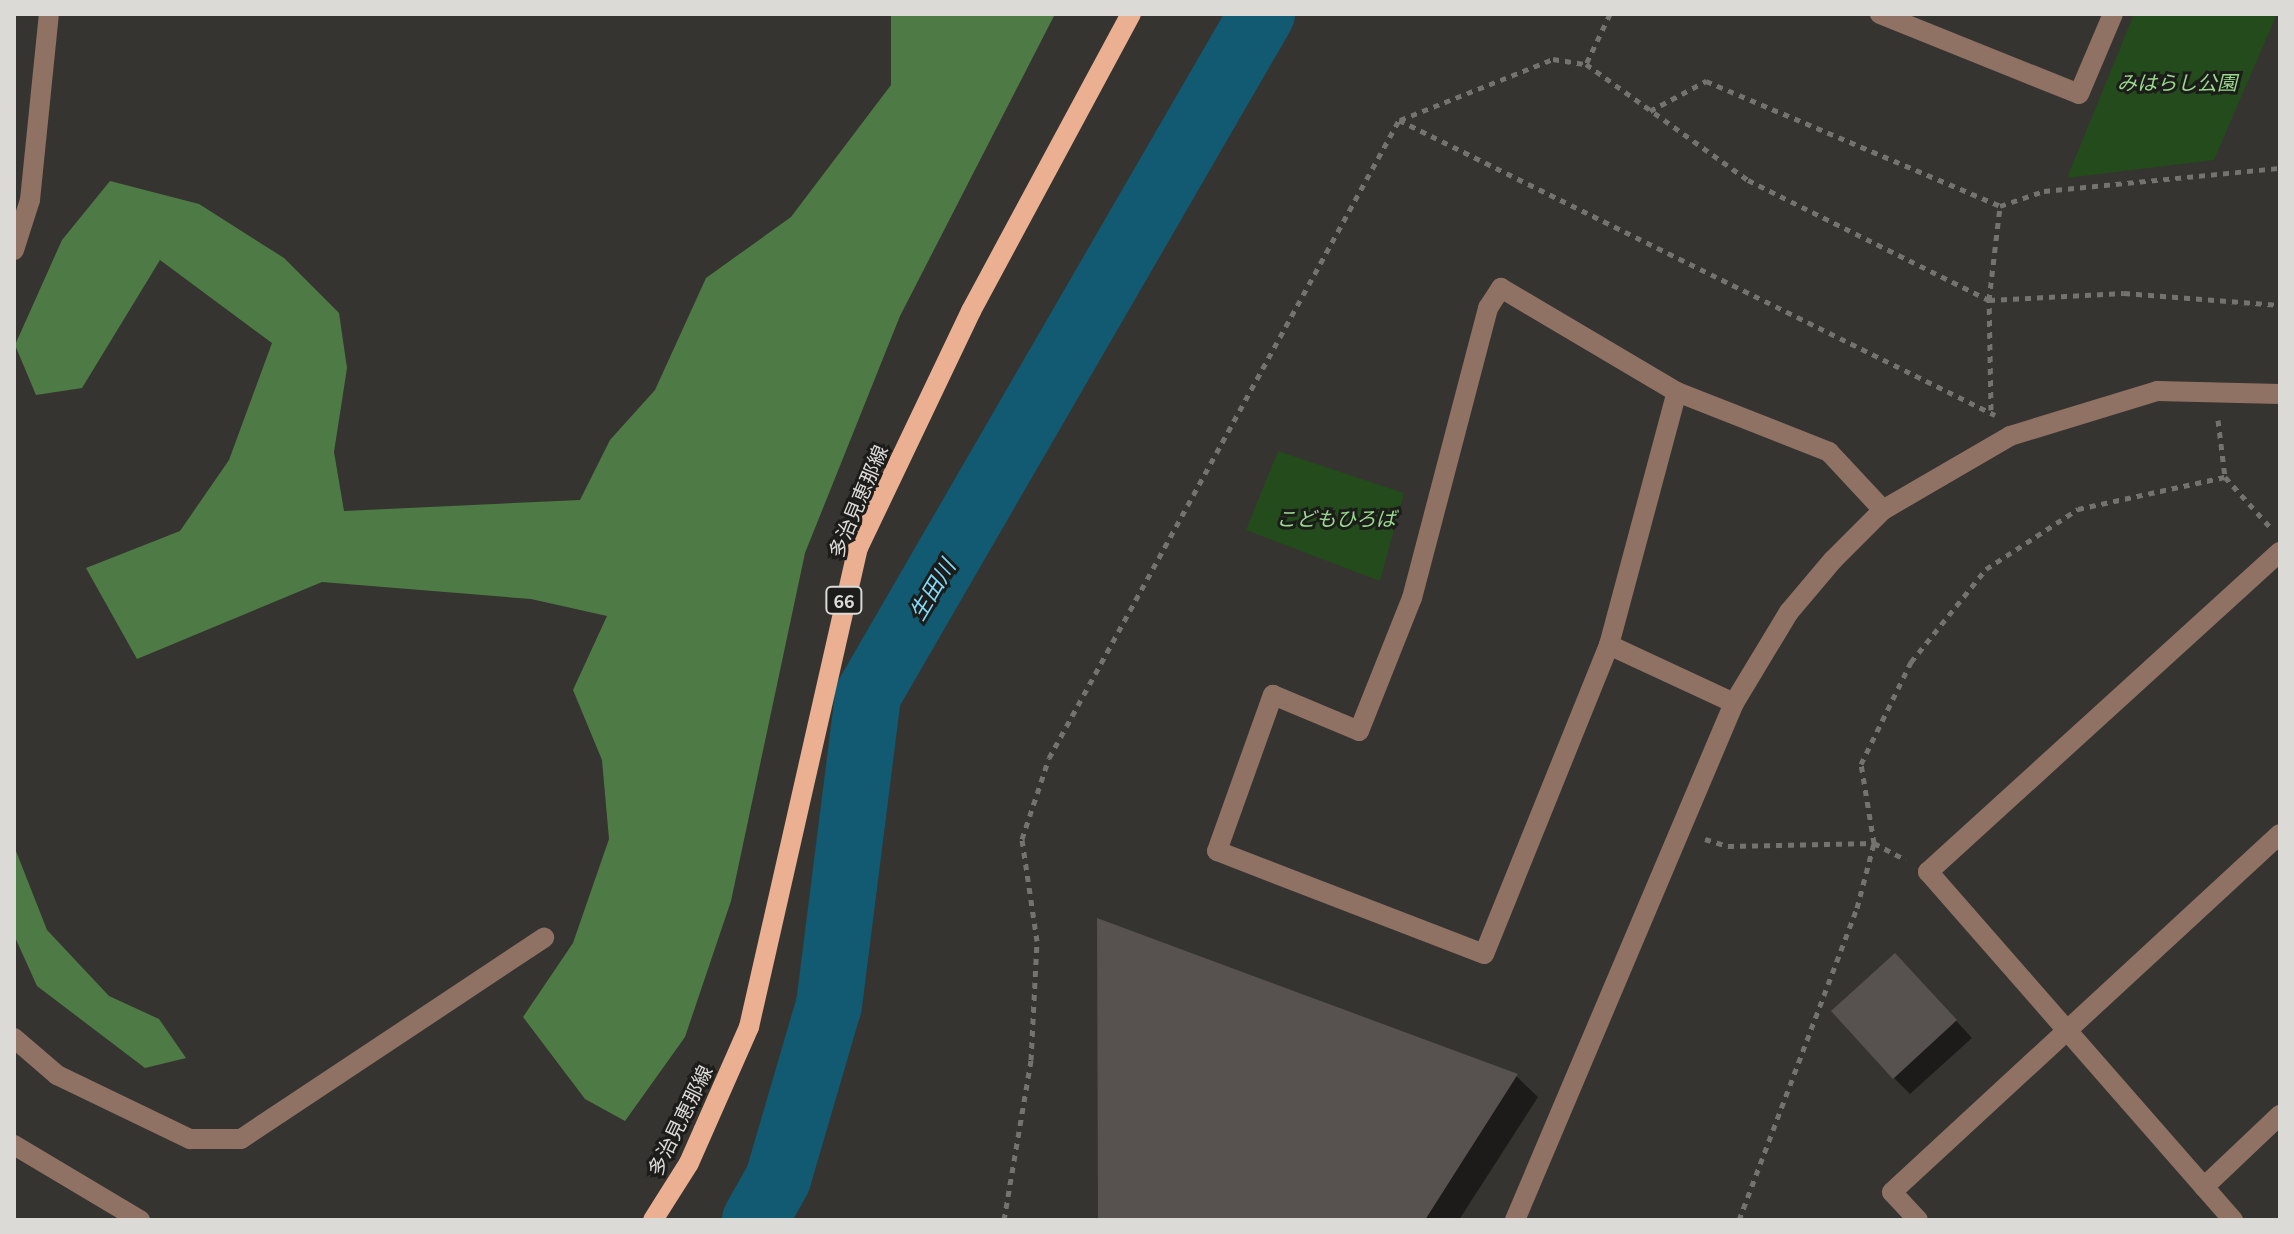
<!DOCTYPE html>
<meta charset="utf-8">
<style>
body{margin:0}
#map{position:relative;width:2294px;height:1234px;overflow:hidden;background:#363430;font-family:Georgia,"Noto Sans JP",serif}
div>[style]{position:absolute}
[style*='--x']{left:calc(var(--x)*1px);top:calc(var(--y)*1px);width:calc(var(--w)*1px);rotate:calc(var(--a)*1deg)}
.green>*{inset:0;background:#234b1b}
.forest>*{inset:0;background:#4e7b45}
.shadow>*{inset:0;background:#0007}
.river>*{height:66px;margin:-33px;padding:0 33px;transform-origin:33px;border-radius:33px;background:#115a71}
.building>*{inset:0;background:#575250}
.path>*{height:5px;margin-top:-2.5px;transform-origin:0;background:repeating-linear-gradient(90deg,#74736f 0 6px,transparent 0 12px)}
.minor>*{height:20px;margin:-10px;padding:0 10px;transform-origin:10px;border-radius:10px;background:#907264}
.major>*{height:20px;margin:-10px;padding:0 10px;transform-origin:10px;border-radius:10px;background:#ebaf92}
span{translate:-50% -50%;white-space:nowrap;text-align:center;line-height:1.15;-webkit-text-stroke:6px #1c1c1a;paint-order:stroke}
.shield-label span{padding:2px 6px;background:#1c1c1a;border:2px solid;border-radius:6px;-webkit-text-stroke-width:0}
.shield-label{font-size:18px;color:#dbdad7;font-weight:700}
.park-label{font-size:20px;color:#99da8c;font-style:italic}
.street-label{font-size:20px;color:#dbdad7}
.water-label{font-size:22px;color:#7fdbfe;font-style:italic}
.frame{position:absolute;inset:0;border:16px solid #dbdad7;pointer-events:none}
</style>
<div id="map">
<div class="green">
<div style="clip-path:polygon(2134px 14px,2277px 14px,2214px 160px,2067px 178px)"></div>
<div style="clip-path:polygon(1278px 451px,1404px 493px,1380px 581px,1246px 530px)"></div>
</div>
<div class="forest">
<div style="clip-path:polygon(891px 14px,1055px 14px,900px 316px,805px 553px,731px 901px,685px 1037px,625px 1121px,585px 1099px,523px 1017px,573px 943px,609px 839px,602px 760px,573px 690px,607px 616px,531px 599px,322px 582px,137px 659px,86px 568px,180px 531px,229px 460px,272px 343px,160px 260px,82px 388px,36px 395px,15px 345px,62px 240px,110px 181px,199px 204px,284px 258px,339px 313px,347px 368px,334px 452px,344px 511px,580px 500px,610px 440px,655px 390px,706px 278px,791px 217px,891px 85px)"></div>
<div style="clip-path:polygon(14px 846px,47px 930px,109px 996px,159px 1019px,186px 1058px,145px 1068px,37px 986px,14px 935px)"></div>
</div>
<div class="shadow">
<div style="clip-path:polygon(1911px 972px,1972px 1038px,1910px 1094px,1894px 1078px)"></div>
<div style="clip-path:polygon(1516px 1076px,1538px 1097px,1459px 1220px,1100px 1220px)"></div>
</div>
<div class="river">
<div style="--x:755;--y:1220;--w:47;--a:-60.7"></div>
<div style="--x:778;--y:1179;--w:181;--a:-73.7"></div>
<div style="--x:829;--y:1005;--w:312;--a:-82.8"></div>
<div style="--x:868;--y:695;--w:787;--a:-59.95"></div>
</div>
<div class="building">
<div style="clip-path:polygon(1097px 918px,1453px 1050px,1518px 1074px,1425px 1220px,1098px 1220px)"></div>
<div style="clip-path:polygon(1895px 953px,1957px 1020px,1893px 1079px,1831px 1011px)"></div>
</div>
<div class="path">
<div style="--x:1610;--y:14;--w:55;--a:115.6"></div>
<div style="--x:1586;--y:64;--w:199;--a:35.6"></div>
<div style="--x:1748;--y:180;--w:269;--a:26.5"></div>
<div style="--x:1989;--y:300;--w:135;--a:-3"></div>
<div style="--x:2124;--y:293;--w:156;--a:4.4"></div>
<div style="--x:1650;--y:111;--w:64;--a:-28.2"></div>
<div style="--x:1706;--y:81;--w:319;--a:23"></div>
<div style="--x:2000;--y:206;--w:46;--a:-18.8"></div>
<div style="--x:2044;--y:191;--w:237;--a:-5.6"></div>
<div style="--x:1400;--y:120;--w:165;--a:-21.7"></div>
<div style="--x:1553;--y:59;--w:33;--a:9"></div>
<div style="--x:1991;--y:410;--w:110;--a:-91"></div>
<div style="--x:1989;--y:300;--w:95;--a:-83.3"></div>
<div style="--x:2218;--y:420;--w:57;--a:83"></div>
<div style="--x:2225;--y:477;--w:69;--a:48"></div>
<div style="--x:1705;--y:839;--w:24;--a:17"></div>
<div style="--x:1728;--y:846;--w:146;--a:-1.2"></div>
<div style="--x:1874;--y:843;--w:36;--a:28"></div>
<div style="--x:1004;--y:1220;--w:162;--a:-80.4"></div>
<div style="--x:1031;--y:1060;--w:119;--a:-87.1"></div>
<div style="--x:1037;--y:941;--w:103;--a:-98.4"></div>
<div style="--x:1022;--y:839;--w:85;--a:-71.6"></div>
<div style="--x:1049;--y:758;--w:728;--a:-61.25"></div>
<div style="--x:1399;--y:120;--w:665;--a:26.33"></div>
<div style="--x:1739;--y:1220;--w:334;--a:-69.3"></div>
<div style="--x:1857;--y:908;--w:67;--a:-75.3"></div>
<div style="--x:1874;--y:843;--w:80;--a:-99.3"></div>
<div style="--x:1861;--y:764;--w:114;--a:-63.9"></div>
<div style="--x:1911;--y:662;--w:119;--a:-51.1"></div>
<div style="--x:1986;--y:569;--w:110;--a:-33.1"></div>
<div style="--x:2078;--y:509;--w:150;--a:-12.3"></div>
</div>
<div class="minor">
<div style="--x:1880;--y:14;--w:214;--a:21.9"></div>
<div style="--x:2079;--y:94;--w:87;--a:-67"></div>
<div style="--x:14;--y:250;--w:52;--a:-72.3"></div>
<div style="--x:30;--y:200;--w:187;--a:-84.2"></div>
<div style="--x:1609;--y:645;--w:262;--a:-75"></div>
<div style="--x:1734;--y:703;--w:138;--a:-155.1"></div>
<div style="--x:1609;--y:645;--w:333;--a:112"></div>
<div style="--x:1484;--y:954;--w:286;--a:-158.9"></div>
<div style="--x:1217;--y:851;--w:166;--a:-70.3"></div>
<div style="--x:1273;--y:695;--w:93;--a:22.7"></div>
<div style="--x:1359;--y:731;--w:143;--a:-68.3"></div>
<div style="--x:1412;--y:598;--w:300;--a:-75.3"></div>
<div style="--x:1488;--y:308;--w:24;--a:-57"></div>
<div style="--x:1501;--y:288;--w:204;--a:30.6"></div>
<div style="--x:1677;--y:392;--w:163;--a:21.5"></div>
<div style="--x:1829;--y:452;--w:79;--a:47"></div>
<div style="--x:14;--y:1038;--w:57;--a:40.7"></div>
<div style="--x:57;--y:1075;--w:148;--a:25.7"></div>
<div style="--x:190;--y:1139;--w:51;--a:0"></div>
<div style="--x:241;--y:1139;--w:364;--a:-33.6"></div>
<div style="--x:14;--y:1145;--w:147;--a:30.8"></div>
<div style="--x:2204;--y:1187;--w:105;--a:-43.5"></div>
<div style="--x:1515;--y:1220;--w:561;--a:-67.04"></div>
<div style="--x:1734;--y:703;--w:106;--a:-58.9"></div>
<div style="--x:1789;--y:612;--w:68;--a:-49.8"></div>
<div style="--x:1833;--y:560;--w:71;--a:-45"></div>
<div style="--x:1883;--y:510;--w:147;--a:-30.2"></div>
<div style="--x:2010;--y:436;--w:154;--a:-17"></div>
<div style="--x:2157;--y:391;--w:123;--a:1.4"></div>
<div style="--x:1918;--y:1220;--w:38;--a:-133"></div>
<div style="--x:1892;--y:1192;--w:528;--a:-42.7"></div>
<div style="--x:2233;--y:1220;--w:463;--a:-131.2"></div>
<div style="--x:1928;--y:872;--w:476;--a:-42.3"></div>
</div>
<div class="major">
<div style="--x:653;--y:1220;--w:67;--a:-57.7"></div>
<div style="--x:689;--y:1163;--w:149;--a:-66.2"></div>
<div style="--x:749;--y:1027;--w:491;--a:-77.2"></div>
<div style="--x:858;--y:548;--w:263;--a:-64.5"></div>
<div style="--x:971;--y:311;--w:337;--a:-61.7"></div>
</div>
<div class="shield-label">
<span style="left:844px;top:600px">66</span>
</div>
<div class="park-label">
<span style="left:2177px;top:81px">みはらし公園</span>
<span style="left:1336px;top:517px">こどもひろば</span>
</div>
<div class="street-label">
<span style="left:857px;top:501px;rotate:-67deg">多治見恵那線</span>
<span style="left:679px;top:1120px;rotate:-64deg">多治見恵那線</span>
</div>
<div class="water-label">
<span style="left:931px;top:589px;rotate:-59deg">生田川</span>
</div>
<div class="frame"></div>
</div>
